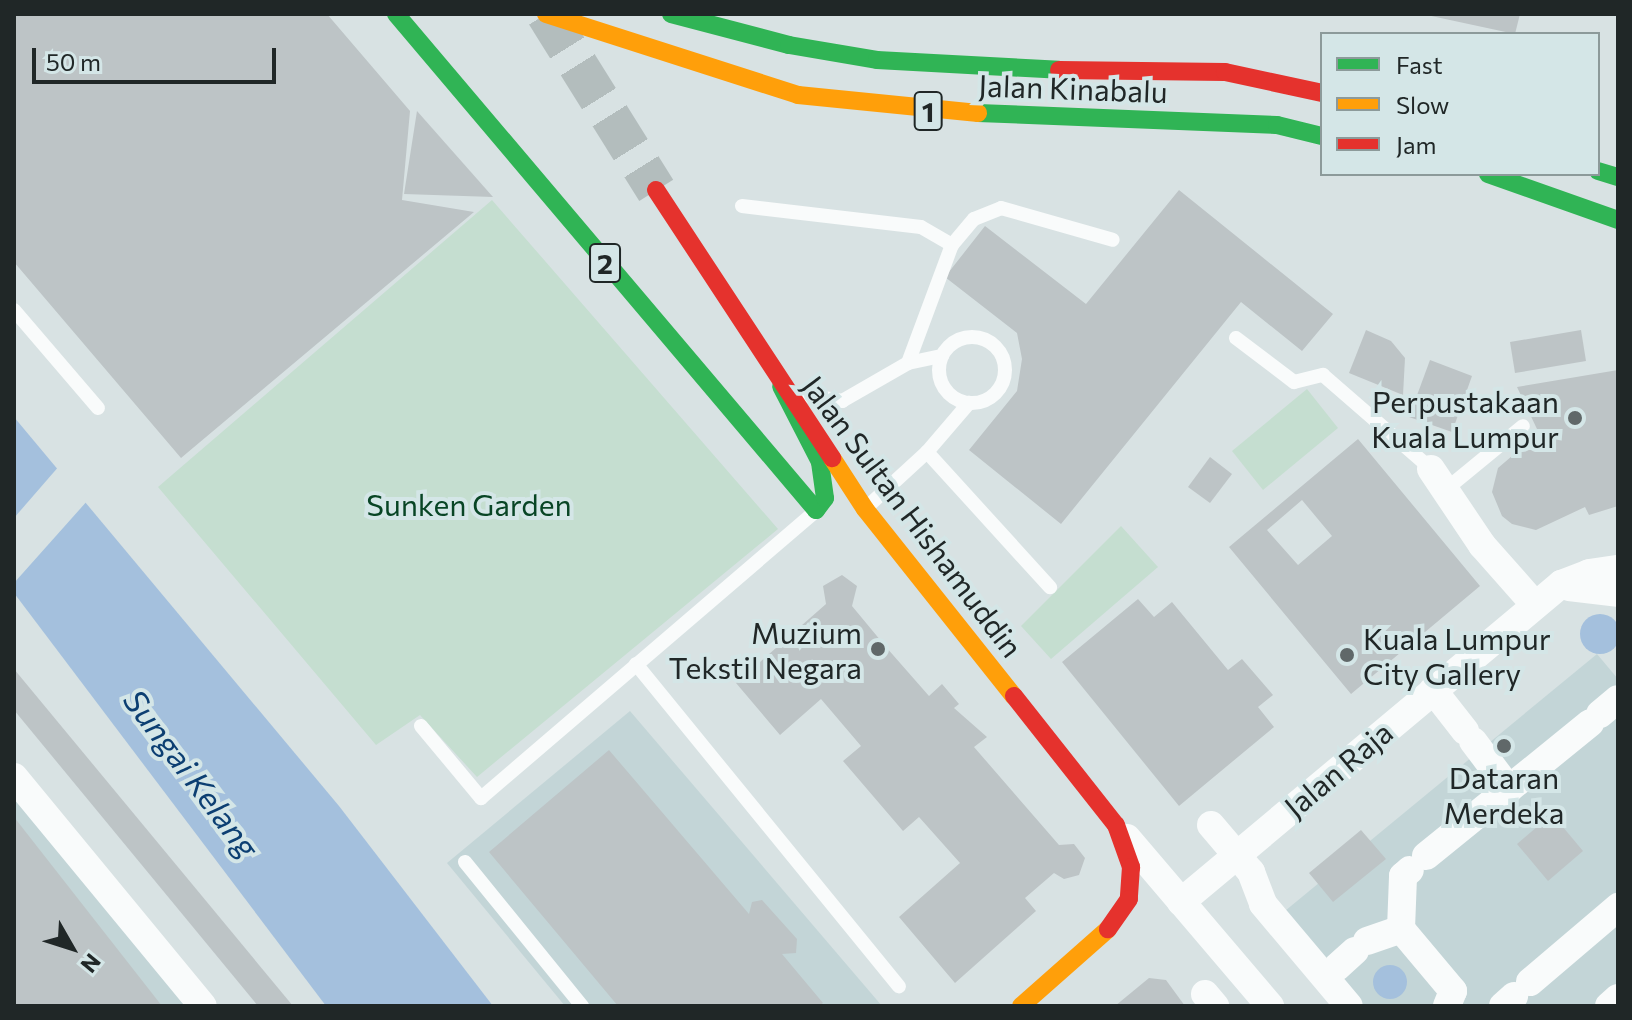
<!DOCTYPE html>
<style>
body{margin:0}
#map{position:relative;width:1632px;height:1020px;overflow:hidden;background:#d8e2e3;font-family:Commissioner,sans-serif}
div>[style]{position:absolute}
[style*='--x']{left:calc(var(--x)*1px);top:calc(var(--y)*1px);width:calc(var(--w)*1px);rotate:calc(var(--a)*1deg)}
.built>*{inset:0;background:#c3d5d7}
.green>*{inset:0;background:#c5ded0}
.water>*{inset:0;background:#a4c0dd}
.round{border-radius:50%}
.pier>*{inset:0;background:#d8e2e3}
.building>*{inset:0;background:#bdc4c6}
.secondary-tunnel>*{height:40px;margin-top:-20px;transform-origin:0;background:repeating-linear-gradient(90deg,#b3bdbd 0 40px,transparent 0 60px)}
.lane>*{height:14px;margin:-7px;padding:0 7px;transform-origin:7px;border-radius:7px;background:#f9fbfb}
.lane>.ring{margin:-7px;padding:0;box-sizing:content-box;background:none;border:14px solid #f9fbfb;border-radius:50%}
.street>*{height:28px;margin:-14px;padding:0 14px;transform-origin:14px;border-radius:14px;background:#f9fbfb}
.fast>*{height:18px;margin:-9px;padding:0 9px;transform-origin:9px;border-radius:9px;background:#30b455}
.slow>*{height:18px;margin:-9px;padding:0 9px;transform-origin:9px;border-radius:9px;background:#ff9f0a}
.jam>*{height:18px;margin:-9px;padding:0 9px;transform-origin:9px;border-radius:9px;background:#e5322d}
.dots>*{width:22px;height:22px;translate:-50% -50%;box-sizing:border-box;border:4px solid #d4e6e7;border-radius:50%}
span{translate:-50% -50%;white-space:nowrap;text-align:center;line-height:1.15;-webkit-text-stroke:8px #d4e6e7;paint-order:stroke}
.shield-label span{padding:2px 6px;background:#d4e6e7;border:2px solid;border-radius:6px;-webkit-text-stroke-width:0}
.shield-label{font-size:28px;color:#202727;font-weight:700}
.street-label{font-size:30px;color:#202727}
.poi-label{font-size:30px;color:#202727}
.right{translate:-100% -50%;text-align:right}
.left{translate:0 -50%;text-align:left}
.park-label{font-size:30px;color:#084525}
.water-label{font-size:32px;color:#0c3f72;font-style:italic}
.frame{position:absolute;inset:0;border:16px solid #202727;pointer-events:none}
.legend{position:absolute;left:1320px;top:32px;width:280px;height:144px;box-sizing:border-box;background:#d4e6e7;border:2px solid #8c9a9a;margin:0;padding:10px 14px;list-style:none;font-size:24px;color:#202727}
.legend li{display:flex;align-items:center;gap:16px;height:40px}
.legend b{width:40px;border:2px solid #8c9a9a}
.north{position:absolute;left:32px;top:908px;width:80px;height:80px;-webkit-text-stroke:6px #d4e6e7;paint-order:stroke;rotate:129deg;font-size:22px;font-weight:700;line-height:32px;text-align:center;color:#202727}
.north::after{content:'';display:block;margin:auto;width:28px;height:36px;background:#202727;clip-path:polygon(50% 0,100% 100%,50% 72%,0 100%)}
.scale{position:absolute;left:32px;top:48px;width:244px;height:36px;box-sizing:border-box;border:4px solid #202727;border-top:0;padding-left:10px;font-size:24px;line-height:28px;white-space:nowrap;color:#202727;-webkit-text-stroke:6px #d4e6e7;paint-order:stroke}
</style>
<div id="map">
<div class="built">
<div style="clip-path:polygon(1597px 654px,1618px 679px,1618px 986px,1594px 1006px,1349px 1006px,1274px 920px)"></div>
<div style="clip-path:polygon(630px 711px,882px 1006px,565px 1006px,447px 863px)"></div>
<div style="clip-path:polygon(14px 792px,190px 1006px,14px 1006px)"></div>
</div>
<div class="green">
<div style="clip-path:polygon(492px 200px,778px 529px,477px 777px,420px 715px,376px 745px,158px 487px)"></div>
<div style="clip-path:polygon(1307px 389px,1338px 428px,1263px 490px,1232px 451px)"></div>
<div style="clip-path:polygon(1121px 526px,1158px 567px,1051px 659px,1021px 626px)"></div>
</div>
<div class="water">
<div style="clip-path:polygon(14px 417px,339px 806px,493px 1006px,326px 1006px,14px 593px)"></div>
<div class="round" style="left:1580px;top:614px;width:40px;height:40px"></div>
<div class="round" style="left:1373px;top:965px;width:34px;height:34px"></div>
</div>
<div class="pier">
<div style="clip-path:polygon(60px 465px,88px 500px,14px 583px,14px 518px)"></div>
</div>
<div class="building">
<div style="clip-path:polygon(14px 14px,327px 14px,410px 111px,402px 200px,474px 212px,181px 458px,14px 262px)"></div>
<div style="clip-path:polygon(1422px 14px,1520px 14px,1515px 34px)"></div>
<div style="clip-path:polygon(417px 111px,493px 197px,404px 194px)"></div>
<div style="clip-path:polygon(1179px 190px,1333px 314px,1302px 351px,1241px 302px,1061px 524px,969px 450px,1017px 391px,1022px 359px,1017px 333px,945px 277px,985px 226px,1086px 304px)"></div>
<div style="clip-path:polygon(1366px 330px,1391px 341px,1405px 358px,1403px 395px,1349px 373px)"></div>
<div style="clip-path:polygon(1581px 330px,1586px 361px,1515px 373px,1510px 342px)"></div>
<div style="clip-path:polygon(1430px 360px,1472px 376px,1452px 432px,1409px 417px)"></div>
<div style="clip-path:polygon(1618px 370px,1618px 506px,1589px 515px,1585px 507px,1536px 530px,1512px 524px,1502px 516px,1492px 492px,1498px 468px,1519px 450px,1547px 450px,1517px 387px)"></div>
<div style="clip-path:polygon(evenodd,1358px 439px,1480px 586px,1351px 694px,1229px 547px,1358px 439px,1302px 500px,1332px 536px,1298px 565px,1267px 530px,1302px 500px)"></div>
<div style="clip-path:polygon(1210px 457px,1232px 474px,1210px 503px,1188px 487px)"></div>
<div style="clip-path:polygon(842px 575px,857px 586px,852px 606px,886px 647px,929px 696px,942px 684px,959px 704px,954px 708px,987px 737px,974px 747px,1059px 845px,1074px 844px,1085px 858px,1079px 875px,1064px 879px,1054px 873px,1025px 898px,1036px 911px,955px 983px,899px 917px,960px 863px,919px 817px,903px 831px,843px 761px,861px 746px,821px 699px,780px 735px,736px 683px,826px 604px,823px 586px)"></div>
<div style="clip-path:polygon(1138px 599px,1154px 617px,1172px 602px,1228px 670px,1242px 659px,1273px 695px,1258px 707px,1274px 727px,1179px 806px,1062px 662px)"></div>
<div style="clip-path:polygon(14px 669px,293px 1006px,258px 1006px,14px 710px)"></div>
<div style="clip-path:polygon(609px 750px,749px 914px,752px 902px,762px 900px,797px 939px,796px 953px,782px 954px,823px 1003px,819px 1006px,618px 1006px,489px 852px)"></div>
<div style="clip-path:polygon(1552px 814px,1583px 851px,1548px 881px,1517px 844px)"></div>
<div style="clip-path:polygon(14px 817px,162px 1006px,14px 1006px)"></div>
<div style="clip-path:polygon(1361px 830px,1386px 859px,1333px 902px,1309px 873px)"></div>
<div style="clip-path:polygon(1149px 978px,1166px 980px,1185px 1006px,1115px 1006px)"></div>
</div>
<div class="secondary-tunnel">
<div style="--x:546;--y:14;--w:208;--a:58"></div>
</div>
<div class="lane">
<div style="--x:742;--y:206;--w:180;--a:6.7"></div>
<div style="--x:921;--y:227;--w:36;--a:30"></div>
<div style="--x:14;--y:310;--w:129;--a:49.4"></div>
<div class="ring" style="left:939px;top:337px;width:52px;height:52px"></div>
<div style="--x:1236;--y:338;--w:73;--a:37.2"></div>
<div style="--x:1294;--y:382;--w:30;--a:-14"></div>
<div style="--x:1323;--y:375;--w:143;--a:41"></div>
<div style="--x:908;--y:363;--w:126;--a:-69.6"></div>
<div style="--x:952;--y:245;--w:34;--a:-50"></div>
<div style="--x:974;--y:219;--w:29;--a:-22"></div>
<div style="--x:1001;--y:208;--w:116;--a:15.9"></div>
<div style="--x:799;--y:394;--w:44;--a:9.2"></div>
<div style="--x:842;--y:401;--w:76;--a:-29.9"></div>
<div style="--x:908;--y:363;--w:35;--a:-12"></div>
<div style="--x:927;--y:452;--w:183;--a:47.7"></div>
<div style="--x:1444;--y:491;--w:102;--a:-39.4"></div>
<div style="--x:866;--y:508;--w:83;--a:-42.6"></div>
<div style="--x:927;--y:452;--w:65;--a:-49.4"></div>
<div style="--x:636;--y:664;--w:416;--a:50.8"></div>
<div style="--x:421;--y:726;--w:94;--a:50.2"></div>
<div style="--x:481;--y:798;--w:438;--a:-40.6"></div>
<div style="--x:465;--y:862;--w:186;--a:50.9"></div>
</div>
<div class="street">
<div style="--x:1431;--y:469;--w:92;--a:56.1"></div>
<div style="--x:1482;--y:545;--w:80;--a:48.5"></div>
<div style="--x:1569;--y:587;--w:49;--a:7"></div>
<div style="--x:1433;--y:690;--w:52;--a:52"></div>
<div style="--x:1600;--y:714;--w:23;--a:-40"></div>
<div style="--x:1473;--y:741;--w:60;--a:53.1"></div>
<div style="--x:14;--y:777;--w:297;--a:50.5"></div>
<div style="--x:1211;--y:825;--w:62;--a:49.6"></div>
<div style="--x:1251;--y:872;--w:34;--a:69"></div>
<div style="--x:1263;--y:904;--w:133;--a:49.9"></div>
<div style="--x:1127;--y:838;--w:221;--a:49.6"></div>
<div style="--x:1426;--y:856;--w:211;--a:-39"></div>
<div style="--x:1181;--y:902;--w:496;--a:-39.9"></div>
<div style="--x:1561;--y:584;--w:30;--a:-21"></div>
<div style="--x:1589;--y:573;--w:29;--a:-8"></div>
<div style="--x:1401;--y:929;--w:53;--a:-87.8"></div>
<div style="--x:1403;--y:876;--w:9;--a:-41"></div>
<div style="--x:1367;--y:941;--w:36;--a:-19"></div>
<div style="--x:1401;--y:929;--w:81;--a:50"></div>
<div style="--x:1453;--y:991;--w:16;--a:112"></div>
<div style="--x:1337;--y:967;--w:24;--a:-42"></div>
<div style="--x:1530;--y:982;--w:116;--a:-40.4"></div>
<div style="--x:1205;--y:994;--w:16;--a:50"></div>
<div style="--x:1503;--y:1006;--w:15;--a:-42"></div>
<div style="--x:1609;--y:1006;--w:12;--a:-42"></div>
</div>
<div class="fast">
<div style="--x:396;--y:14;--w:650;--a:49.74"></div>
<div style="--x:816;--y:510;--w:15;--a:-53"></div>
<div style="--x:825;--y:498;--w:36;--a:-98"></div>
<div style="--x:820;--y:462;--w:85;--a:-117.2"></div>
<div style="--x:671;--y:14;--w:122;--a:14.7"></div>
<div style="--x:789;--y:45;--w:89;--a:9.7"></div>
<div style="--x:877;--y:60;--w:182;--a:3.1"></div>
<div style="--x:978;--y:113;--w:299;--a:2.3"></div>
<div style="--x:1277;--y:125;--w:46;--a:13.7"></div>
<div style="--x:1598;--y:171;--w:21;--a:17"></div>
<div style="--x:1488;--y:174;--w:138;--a:19.5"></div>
</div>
<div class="slow">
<div style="--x:546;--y:14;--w:265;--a:17.8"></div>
<div style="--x:798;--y:95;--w:181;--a:5.7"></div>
<div style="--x:832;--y:458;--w:61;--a:57.1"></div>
<div style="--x:865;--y:509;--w:239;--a:51.5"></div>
<div style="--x:1021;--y:1006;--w:116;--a:-41.5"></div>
</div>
<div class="jam">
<div style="--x:1059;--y:70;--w:166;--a:0.7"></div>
<div style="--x:1225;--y:72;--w:99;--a:12.2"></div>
<div style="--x:656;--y:190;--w:321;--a:56.7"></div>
<div style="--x:1014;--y:696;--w:164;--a:51.7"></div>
<div style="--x:1116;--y:825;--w:45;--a:70.3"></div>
<div style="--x:1131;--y:867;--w:32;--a:94"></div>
<div style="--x:1129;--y:899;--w:37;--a:125"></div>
</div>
<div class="dots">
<div style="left:1575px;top:418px;background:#606869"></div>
<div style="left:878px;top:649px;background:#606869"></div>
<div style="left:1347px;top:655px;background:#606869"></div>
<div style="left:1504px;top:746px;background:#606869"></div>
</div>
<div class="shield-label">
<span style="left:928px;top:111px">1</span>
<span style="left:605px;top:263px">2</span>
</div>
<div class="street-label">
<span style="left:1073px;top:88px;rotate:2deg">Jalan Kinabalu</span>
<span style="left:913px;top:516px;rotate:53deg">Jalan Sultan Hishamuddin</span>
<span style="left:1338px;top:769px;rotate:-40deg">Jalan Raja</span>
</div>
<div class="poi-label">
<span class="right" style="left:1559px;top:418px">Perpustakaan<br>Kuala Lumpur</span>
<span class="right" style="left:862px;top:649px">Muzium<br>Tekstil Negara</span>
<span class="left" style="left:1363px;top:655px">Kuala Lumpur<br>City Gallery</span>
<span style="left:1504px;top:794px">Dataran<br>Merdeka</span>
</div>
<div class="park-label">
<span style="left:469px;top:504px">Sunken Garden</span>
</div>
<div class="water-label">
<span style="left:192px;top:773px;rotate:53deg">Sungai Kelang</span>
</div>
<div class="frame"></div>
<ul class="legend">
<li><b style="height:10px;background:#30b455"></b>Fast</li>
<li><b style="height:10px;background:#ff9f0a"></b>Slow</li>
<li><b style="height:10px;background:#e5322d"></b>Jam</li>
</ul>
<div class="north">N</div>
<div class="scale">50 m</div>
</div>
